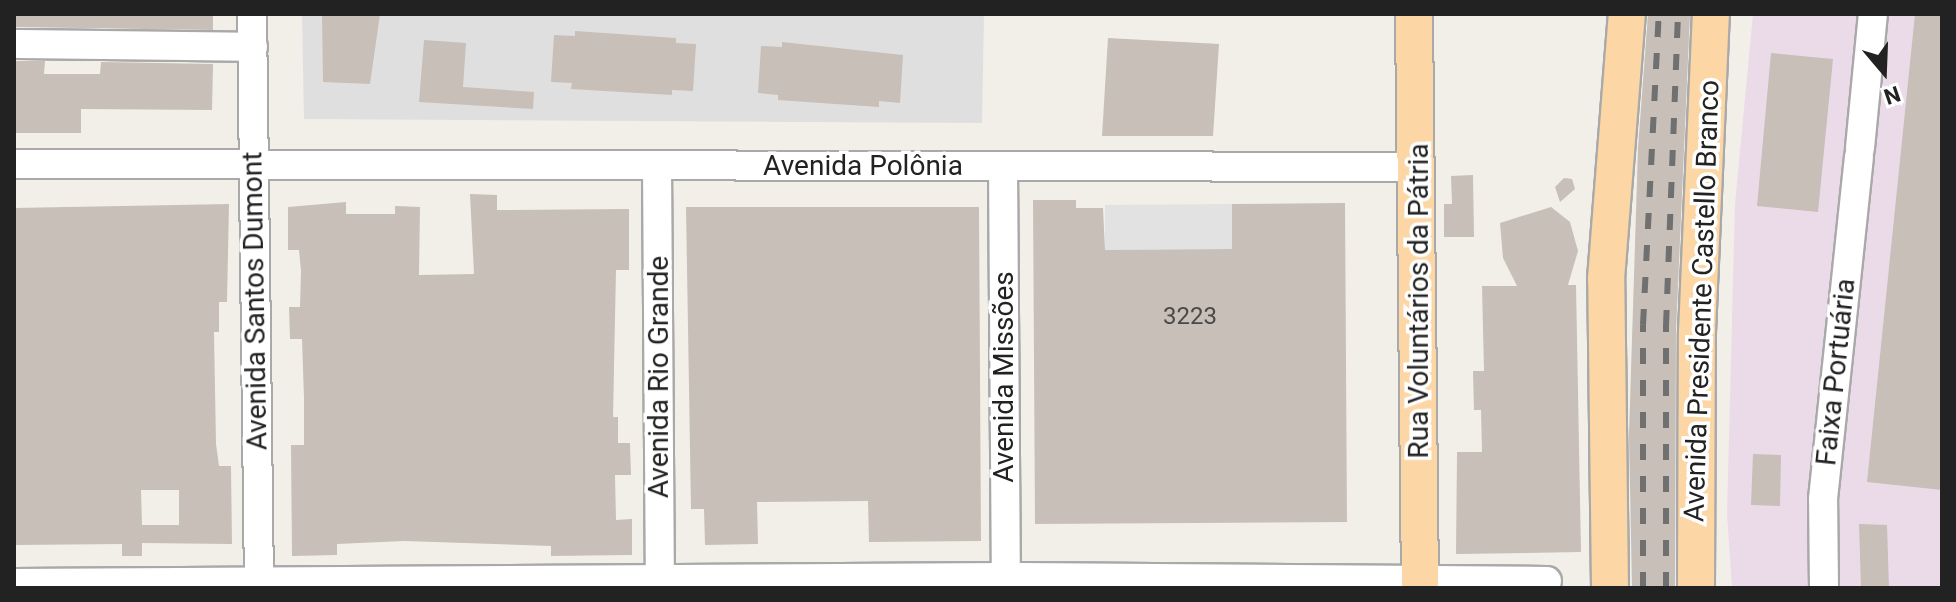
<!DOCTYPE html>
<meta charset="utf-8">
<style>
body{margin:0}
#map{position:relative;width:1956px;height:602px;overflow:hidden;background:#f2efe9;font-family:Roboto,sans-serif}
div>[style]{position:absolute}
[style*='--x']{left:calc(var(--x)*1px);top:calc(var(--y)*1px);width:calc(var(--w)*1px);rotate:calc(var(--a)*1deg)}
.residential>*{inset:0;background:#e0dfdf}
.industrial>*{inset:0;background:#ebdbe8}
.parking>*{inset:0;background:#e2e2e2}
.building>*{inset:0;background:#c7bfb8}
.roads{filter:drop-shadow(2px 0 #a9a9a9) drop-shadow(-2px 0 #a9a9a9) drop-shadow(0 2px #a9a9a9) drop-shadow(0 -2px #a9a9a9)}
.minor>*{height:28px;margin:-14px;padding:0 14px;transform-origin:14px;border-radius:14px;background:#fff}
.major>*{height:36px;margin:-18px;padding:0 18px;transform-origin:18px;border-radius:18px;background:#fcd6a4}
.rail>*{height:6px;margin-top:-3px;transform-origin:0;background:repeating-linear-gradient(90deg,#707070 0 16px,transparent 0 32px)}
span{translate:-50% -50%;white-space:nowrap;text-align:center;line-height:1.15;-webkit-text-stroke:7px #fff;paint-order:stroke}
.number-label{font-size:24px;color:#4b4948}
.number-label span{-webkit-text-stroke-width:0}
.street-label{font-size:28px;color:#222}
.frame{position:absolute;inset:0;border:16px solid #222;pointer-events:none}
.north{position:absolute;left:1844px;top:32px;width:80px;height:80px;-webkit-text-stroke:6px #fff;paint-order:stroke;rotate:161deg;font-size:22px;font-weight:700;line-height:32px;text-align:center;color:#222}
.north::after{content:'';display:block;margin:auto;width:28px;height:36px;background:#222;clip-path:polygon(50% 0,100% 100%,50% 72%,0 100%)}
</style>
<div id="map">
<div class="residential">
<div style="clip-path:polygon(302px 14px,984px 14px,982px 123px,304px 119px)"></div>
</div>
<div class="industrial">
<div style="clip-path:polygon(1753px 14px,1942px 14px,1942px 588px,1732px 588px,1727px 514px,1735px 204px)"></div>
</div>
<div class="parking">
<div style="clip-path:polygon(1232px 204px,1232px 249px,1105px 250px,1105px 205px)"></div>
</div>
<div class="building">
<div style="clip-path:polygon(14px 14px,213px 14px,213px 30px,14px 27px)"></div>
<div style="clip-path:polygon(322px 14px,380px 14px,370px 84px,323px 82px)"></div>
<div style="clip-path:polygon(1648px 14px,1690px 14px,1676px 331px,1675px 588px,1632px 588px,1629px 435px,1638px 148px)"></div>
<div style="clip-path:polygon(1915px 14px,1942px 14px,1942px 490px,1867px 482px)"></div>
<div style="clip-path:polygon(575px 31px,676px 38px,676px 43px,696px 44px,693px 91px,672px 90px,672px 95px,571px 89px,572px 83px,551px 82px,554px 35px,575px 36px)"></div>
<div style="clip-path:polygon(1108px 38px,1219px 44px,1213px 136px,1102px 136px)"></div>
<div style="clip-path:polygon(424px 40px,466px 43px,463px 87px,534px 92px,533px 109px,419px 102px)"></div>
<div style="clip-path:polygon(782px 42px,903px 55px,900px 103px,879px 101px,879px 107px,778px 100px,778px 95px,758px 93px,761px 46px,782px 47px)"></div>
<div style="clip-path:polygon(1771px 53px,1833px 59px,1818px 212px,1757px 206px)"></div>
<div style="clip-path:polygon(14px 61px,45px 61px,44px 74px,100px 74px,101px 62px,213px 64px,212px 110px,81px 109px,81px 133px,14px 133px)"></div>
<div style="clip-path:polygon(1473px 175px,1474px 237px,1444px 237px,1444px 204px,1452px 204px,1451px 176px)"></div>
<div style="clip-path:polygon(1564px 178px,1572px 179px,1575px 189px,1560px 202px,1555px 187px)"></div>
<div style="clip-path:polygon(470px 194px,497px 195px,497px 210px,629px 209px,629px 270px,616px 270px,613px 417px,618px 417px,618px 443px,630px 443px,631px 475px,615px 475px,616px 520px,632px 519px,632px 555px,551px 556px,551px 546px,404px 541px,337px 544px,337px 555px,292px 556px,291px 445px,304px 445px,304px 398px,302px 339px,290px 339px,289px 307px,300px 307px,301px 271px,299px 250px,288px 250px,288px 207px,346px 202px,346px 214px,395px 214px,395px 206px,420px 207px,419px 275px,474px 274px)"></div>
<div style="clip-path:polygon(1033px 200px,1076px 200px,1076px 208px,1103px 208px,1105px 250px,1232px 249px,1232px 204px,1345px 203px,1347px 522px,1035px 524px)"></div>
<div style="clip-path:polygon(evenodd,229px 204px,227px 302px,219px 302px,219px 332px,214px 332px,216px 444px,219px 466px,231px 466px,232px 544px,142px 543px,142px 556px,122px 556px,122px 544px,14px 545px,14px 208px,229px 204px,141px 490px,179px 490px,179px 525px,142px 525px,141px 490px)"></div>
<div style="clip-path:polygon(686px 207px,979px 207px,981px 541px,869px 542px,868px 501px,757px 502px,758px 544px,705px 545px,704px 509px,691px 509px)"></div>
<div style="clip-path:polygon(1551px 207px,1570px 222px,1578px 251px,1568px 285px,1576px 285px,1581px 552px,1456px 554px,1457px 452px,1482px 452px,1481px 410px,1474px 410px,1473px 371px,1484px 371px,1482px 286px,1517px 286px,1503px 258px,1500px 223px)"></div>
<div style="clip-path:polygon(1753px 454px,1781px 455px,1780px 506px,1751px 505px)"></div>
<div style="clip-path:polygon(1859px 524px,1887px 525px,1889px 588px,1861px 588px)"></div>
</div>
<div class="roads">
<div class="minor">
<div style="--x:252;--y:14;--w:574;--a:89.3"></div>
<div style="--x:14;--y:44;--w:239;--a:0.7"></div>
<div style="--x:1860;--y:148;--w:135;--a:-84.5"></div>
<div style="--x:14;--y:164;--w:1405;--a:0.12"></div>
<div style="--x:657;--y:165;--w:423;--a:89.6"></div>
<div style="--x:1003;--y:166;--w:422;--a:89.6"></div>
<div style="--x:14;--y:583;--w:991;--a:-0.35"></div>
<div style="--x:1005;--y:577;--w:542;--a:0.42"></div>
<div style="--x:1824;--y:588;--w:89;--a:-90.6"></div>
<div style="--x:1823;--y:499;--w:344;--a:-84"></div>
</div>
<div class="major">
<div style="--x:1414;--y:14;--w:574;--a:89.4"></div>
<div style="--x:1610;--y:588;--w:309;--a:-90.7"></div>
<div style="--x:1606;--y:279;--w:266;--a:-85.5"></div>
<div style="--x:1696;--y:588;--w:256;--a:-89.8"></div>
<div style="--x:1697;--y:332;--w:318;--a:-87.5"></div>
</div>
</div>
<div class="rail">
<div style="--x:1643;--y:588;--w:263;--a:-90"></div>
<div style="--x:1643;--y:325;--w:311;--a:-87.1"></div>
<div style="--x:1666;--y:588;--w:262;--a:-90"></div>
<div style="--x:1666;--y:326;--w:312;--a:-87.8"></div>
</div>
<div class="number-label">
<span style="left:1190px;top:317px">3223</span>
</div>
<div class="street-label">
<span style="left:863px;top:166px">Avenida Polônia</span>
<span style="left:255px;top:301px;rotate:-91deg">Avenida Santos Dumont</span>
<span style="left:1419px;top:301px;rotate:-90deg">Rua Voluntários da Pátria</span>
<span style="left:1702px;top:301px;rotate:-88deg">Avenida Presidente Castello Branco</span>
<span style="left:1836px;top:372px;rotate:-84deg">Faixa Portuária</span>
<span style="left:659px;top:377px;rotate:-90deg">Avenida Rio Grande</span>
<span style="left:1004px;top:377px;rotate:-90deg">Avenida Missões</span>
</div>
<div class="frame"></div>
<div class="north">N</div>
</div>
